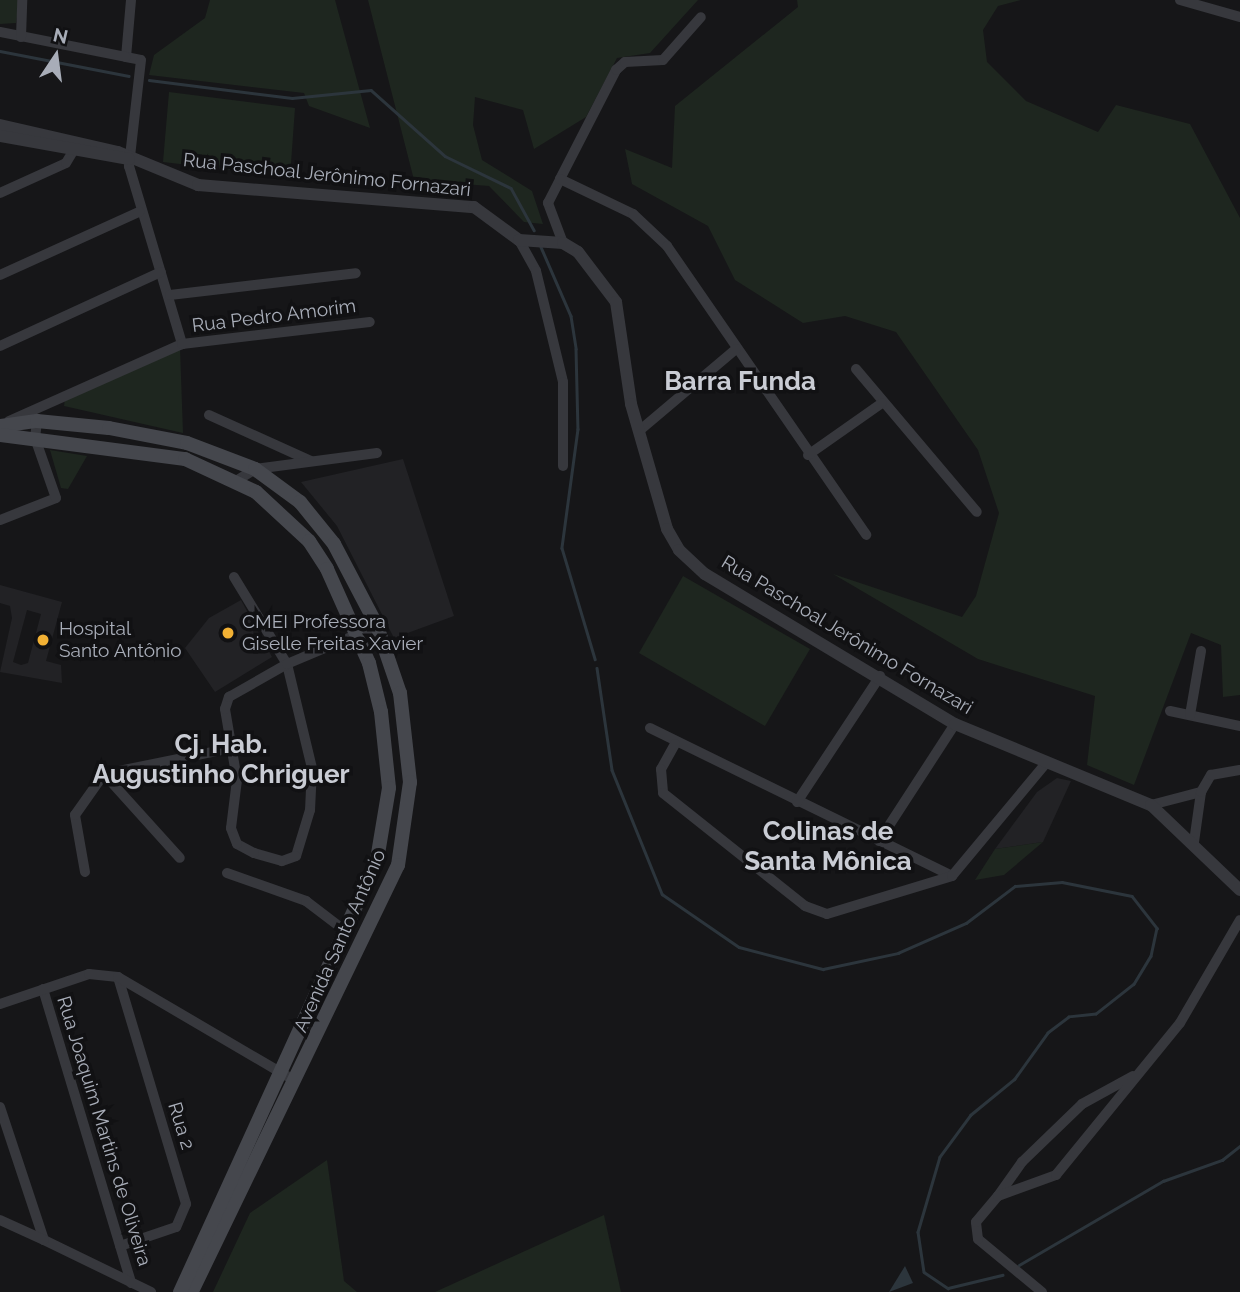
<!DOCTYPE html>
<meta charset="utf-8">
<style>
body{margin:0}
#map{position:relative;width:1240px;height:1292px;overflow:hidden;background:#161618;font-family:Raleway,sans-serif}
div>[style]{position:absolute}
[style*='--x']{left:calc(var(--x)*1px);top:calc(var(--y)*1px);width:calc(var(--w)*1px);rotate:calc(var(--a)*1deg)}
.built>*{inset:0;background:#222225}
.green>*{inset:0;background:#1e261f}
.water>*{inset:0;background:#2c353c}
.stream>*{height:2.5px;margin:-1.25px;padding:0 1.25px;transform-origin:1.25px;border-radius:1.25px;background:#2c353c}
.minor>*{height:10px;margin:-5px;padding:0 5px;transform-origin:5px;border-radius:5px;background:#37383d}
.tertiary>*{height:12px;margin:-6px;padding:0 6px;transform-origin:6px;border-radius:6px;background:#37383d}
.secondary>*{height:14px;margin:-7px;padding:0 7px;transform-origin:7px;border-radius:7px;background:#45474d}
.dots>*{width:19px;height:19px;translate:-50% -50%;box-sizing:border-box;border:4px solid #111113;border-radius:50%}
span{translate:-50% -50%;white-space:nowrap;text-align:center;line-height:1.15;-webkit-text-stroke:7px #111113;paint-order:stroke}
.street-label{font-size:19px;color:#a8adb8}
.poi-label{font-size:19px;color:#a8adb8}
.left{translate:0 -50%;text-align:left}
.district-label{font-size:26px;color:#c9ccd4;font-weight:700}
.north{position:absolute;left:21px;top:21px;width:70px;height:70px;-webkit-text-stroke:5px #111113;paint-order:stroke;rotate:13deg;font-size:19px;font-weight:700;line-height:28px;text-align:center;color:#a8adb8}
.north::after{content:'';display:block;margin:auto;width:24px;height:32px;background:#a8adb8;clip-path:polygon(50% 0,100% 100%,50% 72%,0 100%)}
</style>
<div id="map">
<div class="built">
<div style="clip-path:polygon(403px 459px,454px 616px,394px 638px,337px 526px,301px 482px)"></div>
<div style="clip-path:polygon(evenodd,0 585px,62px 602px,46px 661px,61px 665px,62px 683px,0 672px,12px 618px,10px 606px,0 603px,0 585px,27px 610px,41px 614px,28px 663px,21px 665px,13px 662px,27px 610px)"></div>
<div style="clip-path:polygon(241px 600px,272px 657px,215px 692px,185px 648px,209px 618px)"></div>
<div style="clip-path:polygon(1057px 778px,1071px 781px,1043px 842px,995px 849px,1037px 792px)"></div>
</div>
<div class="green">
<div style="clip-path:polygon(0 0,19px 0,16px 23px,0 24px)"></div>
<div style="clip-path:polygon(210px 0,335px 0,370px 128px,309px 106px,304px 93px,149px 75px,154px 55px,205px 18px)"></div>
<div style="clip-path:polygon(368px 0,698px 0,650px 53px,617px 58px,586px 117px,534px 149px,523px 110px,475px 97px,473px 125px,482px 160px,532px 191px,543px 224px,524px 222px,489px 186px,414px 180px)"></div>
<div style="clip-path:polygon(797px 0,1021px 0,998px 6px,983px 30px,987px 62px,1026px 101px,1098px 132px,1116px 105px,1190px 124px,1240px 218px,1240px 695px,1223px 697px,1221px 645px,1191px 633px,1134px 785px,1087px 765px,1095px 696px,978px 659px,833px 574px,962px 617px,976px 596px,999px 513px,978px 450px,896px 332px,845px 316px,803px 323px,735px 280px,708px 226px,632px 184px,625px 149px,672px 168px,675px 106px,798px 7px)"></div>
<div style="clip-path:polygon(169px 92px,295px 108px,290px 177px,163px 162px)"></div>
<div style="clip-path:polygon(180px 348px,183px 433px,64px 406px,65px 399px)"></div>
<div style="clip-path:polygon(50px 450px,87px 456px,68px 489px,61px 488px)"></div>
<div style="clip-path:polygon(683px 576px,810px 649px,765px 726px,639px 653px)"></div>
<div style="clip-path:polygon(1043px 842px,1004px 875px,975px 880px,995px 849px)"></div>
<div style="clip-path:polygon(327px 1160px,344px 1281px,357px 1292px,213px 1292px,250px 1213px)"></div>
<div style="clip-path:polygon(604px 1215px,621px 1292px,435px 1292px)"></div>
</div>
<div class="water">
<div style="clip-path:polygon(905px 1266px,913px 1283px,889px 1292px)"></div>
</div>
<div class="stream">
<div style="--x:0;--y:51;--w:131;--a:11"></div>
<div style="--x:149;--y:80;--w:144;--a:7.2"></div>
<div style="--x:292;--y:98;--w:79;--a:-5.8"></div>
<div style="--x:371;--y:90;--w:99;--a:41.7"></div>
<div style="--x:445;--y:156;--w:73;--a:25.9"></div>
<div style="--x:511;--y:188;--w:48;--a:61.3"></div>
<div style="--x:541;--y:247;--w:75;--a:66.5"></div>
<div style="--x:571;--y:316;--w:33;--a:81"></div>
<div style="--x:576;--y:349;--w:80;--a:88.6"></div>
<div style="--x:578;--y:429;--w:120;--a:97.7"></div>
<div style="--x:562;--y:548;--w:116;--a:73.4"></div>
<div style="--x:597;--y:668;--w:103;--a:81.6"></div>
<div style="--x:612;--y:770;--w:134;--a:68"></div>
<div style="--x:662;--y:894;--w:93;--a:34.5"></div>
<div style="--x:739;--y:947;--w:87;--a:14.7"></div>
<div style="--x:823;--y:969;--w:77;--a:-12"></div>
<div style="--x:898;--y:953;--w:74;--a:-23.8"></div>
<div style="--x:966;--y:923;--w:61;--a:-37.1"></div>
<div style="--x:1015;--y:886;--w:47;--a:-4.9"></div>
<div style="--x:1062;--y:882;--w:71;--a:11.3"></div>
<div style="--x:1132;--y:896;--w:41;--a:52"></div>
<div style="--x:1157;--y:928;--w:29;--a:102"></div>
<div style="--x:1151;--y:956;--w:33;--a:121"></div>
<div style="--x:1134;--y:984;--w:48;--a:141.7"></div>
<div style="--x:1096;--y:1014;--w:27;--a:174"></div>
<div style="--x:1069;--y:1017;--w:26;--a:143"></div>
<div style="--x:1048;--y:1033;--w:57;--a:125.7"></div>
<div style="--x:1015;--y:1079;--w:57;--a:140.7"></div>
<div style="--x:971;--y:1115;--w:52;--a:126.4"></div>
<div style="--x:940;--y:1157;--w:78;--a:106.3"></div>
<div style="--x:918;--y:1232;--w:40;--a:81.5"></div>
<div style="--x:924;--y:1272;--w:29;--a:34"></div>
<div style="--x:948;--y:1288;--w:56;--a:-13.5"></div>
<div style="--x:1019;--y:1265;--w:167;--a:-30.3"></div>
<div style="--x:1163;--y:1181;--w:63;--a:-19.6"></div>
<div style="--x:1222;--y:1160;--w:23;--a:-38"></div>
</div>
<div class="minor">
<div style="--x:131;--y:0;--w:57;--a:95"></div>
<div style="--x:126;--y:57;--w:15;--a:11"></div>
<div style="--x:141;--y:60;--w:107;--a:96.5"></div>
<div style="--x:129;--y:166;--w:186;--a:73.4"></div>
<div style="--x:1180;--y:0;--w:62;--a:15.8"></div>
<div style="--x:0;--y:32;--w:128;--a:11.2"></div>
<div style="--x:21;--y:37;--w:37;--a:-88"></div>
<div style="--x:560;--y:179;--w:123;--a:-62.8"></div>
<div style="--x:616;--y:70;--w:12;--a:-42"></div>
<div style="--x:625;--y:62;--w:38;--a:-3"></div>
<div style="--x:663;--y:60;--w:57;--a:-48.5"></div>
<div style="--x:0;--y:193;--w:72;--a:-24.4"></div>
<div style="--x:66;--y:163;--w:23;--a:-59"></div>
<div style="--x:519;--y:240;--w:35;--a:61"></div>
<div style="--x:536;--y:271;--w:114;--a:76.3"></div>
<div style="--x:563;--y:382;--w:84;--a:90"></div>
<div style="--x:563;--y:243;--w:43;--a:-110.6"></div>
<div style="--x:548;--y:203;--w:27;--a:-63"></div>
<div style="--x:560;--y:179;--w:81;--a:25.6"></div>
<div style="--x:633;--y:214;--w:47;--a:43.3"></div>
<div style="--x:667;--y:246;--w:351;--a:55.4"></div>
<div style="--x:0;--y:275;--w:153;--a:-24.4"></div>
<div style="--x:170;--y:295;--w:187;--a:-6.7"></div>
<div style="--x:0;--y:346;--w:177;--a:-24.7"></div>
<div style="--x:856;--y:369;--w:187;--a:49.8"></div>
<div style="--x:209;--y:415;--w:112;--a:24.3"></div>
<div style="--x:9;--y:421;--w:189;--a:-24"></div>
<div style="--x:182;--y:344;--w:189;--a:-6.7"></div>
<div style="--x:639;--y:431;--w:127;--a:-40.2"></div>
<div style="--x:808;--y:455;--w:90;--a:-35.1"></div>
<div style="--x:236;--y:481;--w:22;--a:-32"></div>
<div style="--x:255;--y:469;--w:123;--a:-7.5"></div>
<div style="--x:0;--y:520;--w:60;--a:-21.4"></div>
<div style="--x:56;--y:498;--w:64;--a:-109.3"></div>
<div style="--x:35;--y:438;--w:17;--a:-83"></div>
<div style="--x:234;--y:577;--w:102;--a:58.7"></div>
<div style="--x:287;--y:664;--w:107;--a:76.5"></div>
<div style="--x:312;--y:768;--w:42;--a:92.7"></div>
<div style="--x:310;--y:810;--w:48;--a:106.9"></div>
<div style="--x:296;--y:856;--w:15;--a:160"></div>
<div style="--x:282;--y:861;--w:29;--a:-164"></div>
<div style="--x:254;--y:853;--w:19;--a:-152"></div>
<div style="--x:237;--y:844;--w:17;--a:-111"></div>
<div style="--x:231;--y:828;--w:48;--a:-82.9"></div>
<div style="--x:237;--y:780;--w:72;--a:-99.6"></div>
<div style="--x:225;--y:709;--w:13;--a:-72"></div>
<div style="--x:229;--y:697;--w:67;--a:-29.6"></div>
<div style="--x:287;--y:664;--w:98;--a:-22.9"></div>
<div style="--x:1170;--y:711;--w:72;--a:12.1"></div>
<div style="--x:1190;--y:715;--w:65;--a:-80.2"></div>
<div style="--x:650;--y:728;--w:336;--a:26.1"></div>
<div style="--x:675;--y:744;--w:29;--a:119"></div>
<div style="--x:661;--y:769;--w:24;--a:85"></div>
<div style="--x:663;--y:793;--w:181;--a:38.5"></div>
<div style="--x:805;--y:906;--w:23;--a:20"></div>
<div style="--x:827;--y:914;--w:131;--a:-16.9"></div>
<div style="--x:952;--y:876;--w:147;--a:-50.2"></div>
<div style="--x:104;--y:774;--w:113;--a:47.9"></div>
<div style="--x:797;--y:802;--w:151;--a:-56.6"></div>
<div style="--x:1151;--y:805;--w:52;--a:-14.6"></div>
<div style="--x:879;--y:841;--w:140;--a:-57"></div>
<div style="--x:1194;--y:842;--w:50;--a:-82"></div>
<div style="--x:1201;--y:792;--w:20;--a:-60"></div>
<div style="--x:1211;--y:775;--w:29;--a:-10"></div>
<div style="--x:85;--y:872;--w:58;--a:-100"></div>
<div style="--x:75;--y:815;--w:50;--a:-54.7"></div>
<div style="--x:104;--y:774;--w:131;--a:-11.5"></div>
<div style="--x:227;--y:873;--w:84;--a:19.5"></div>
<div style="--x:306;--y:901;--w:53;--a:37.3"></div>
<div style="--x:118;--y:977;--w:237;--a:73.3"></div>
<div style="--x:186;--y:1204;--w:25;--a:113"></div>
<div style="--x:176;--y:1227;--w:59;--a:161.3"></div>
<div style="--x:43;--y:989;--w:307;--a:73.3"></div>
<div style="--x:0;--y:1004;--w:94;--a:-18.6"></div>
<div style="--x:89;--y:974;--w:29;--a:6"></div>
<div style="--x:118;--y:977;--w:196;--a:30.4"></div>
<div style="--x:0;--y:1107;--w:140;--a:71.7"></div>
<div style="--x:44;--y:1240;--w:119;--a:25.9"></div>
<div style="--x:998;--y:1196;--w:42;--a:-54.8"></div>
<div style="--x:1022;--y:1162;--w:83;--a:-44"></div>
<div style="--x:1082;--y:1104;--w:58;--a:-28.8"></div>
<div style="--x:0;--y:1220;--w:48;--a:24.4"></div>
<div style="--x:1042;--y:1292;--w:83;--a:-140.4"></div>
<div style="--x:978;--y:1239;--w:17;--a:-97"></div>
<div style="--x:976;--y:1222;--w:34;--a:-50"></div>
<div style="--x:998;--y:1196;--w:62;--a:-19.9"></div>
<div style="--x:1056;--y:1175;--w:196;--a:-50.8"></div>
<div style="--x:1180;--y:1023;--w:119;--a:-59.8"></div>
</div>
<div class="tertiary">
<div style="--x:0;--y:125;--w:121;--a:12.9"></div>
<div style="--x:118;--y:152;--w:87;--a:22.4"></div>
<div style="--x:198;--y:185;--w:277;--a:4.6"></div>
<div style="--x:474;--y:207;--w:56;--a:36.3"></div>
<div style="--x:519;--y:240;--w:44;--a:3.9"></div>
<div style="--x:563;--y:243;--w:17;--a:31"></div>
<div style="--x:578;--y:252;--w:63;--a:52.8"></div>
<div style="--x:616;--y:302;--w:103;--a:81.6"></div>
<div style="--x:631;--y:404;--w:130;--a:73.9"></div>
<div style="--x:667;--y:529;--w:24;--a:60"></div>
<div style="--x:679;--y:550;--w:35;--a:43"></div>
<div style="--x:705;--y:574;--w:292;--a:31"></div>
<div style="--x:955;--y:724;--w:212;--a:22.5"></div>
<div style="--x:1151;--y:805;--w:123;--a:43.7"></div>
<div style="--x:0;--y:136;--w:131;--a:10.1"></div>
</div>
<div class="secondary">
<div style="--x:0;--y:426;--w:37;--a:-8"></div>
<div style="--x:37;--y:421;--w:72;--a:5.6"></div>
<div style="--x:109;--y:428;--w:79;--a:10.9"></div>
<div style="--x:187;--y:443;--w:73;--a:20.9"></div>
<div style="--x:255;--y:469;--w:56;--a:36.3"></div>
<div style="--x:300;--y:502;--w:54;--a:51"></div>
<div style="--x:334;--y:544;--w:93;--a:62.3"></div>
<div style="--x:377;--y:626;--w:71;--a:71.1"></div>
<div style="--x:400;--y:693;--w:90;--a:83.6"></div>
<div style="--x:410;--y:782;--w:84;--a:98.2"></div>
<div style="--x:398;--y:865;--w:474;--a:115.8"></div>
<div style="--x:0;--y:435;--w:187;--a:7.4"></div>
<div style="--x:185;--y:459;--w:78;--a:24.9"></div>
<div style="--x:256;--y:492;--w:72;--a:42.8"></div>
<div style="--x:309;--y:541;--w:33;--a:57"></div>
<div style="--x:327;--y:569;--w:103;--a:65.9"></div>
<div style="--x:369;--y:663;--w:50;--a:76.2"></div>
<div style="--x:381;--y:712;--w:76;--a:84"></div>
<div style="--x:389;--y:788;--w:73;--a:99.5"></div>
<div style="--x:377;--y:860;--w:475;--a:114.5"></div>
</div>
<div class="dots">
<div style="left:228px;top:633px;background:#f2b134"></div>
<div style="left:43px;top:640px;background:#f2b134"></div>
</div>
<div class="street-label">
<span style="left:327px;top:175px;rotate:6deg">Rua Paschoal Jerônimo Fornazari</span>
<span style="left:274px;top:316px;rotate:-7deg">Rua Pedro Amorim</span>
<span style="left:847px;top:635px;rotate:31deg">Rua Paschoal Jerônimo Fornazari</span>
<span style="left:340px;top:941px;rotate:-66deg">Avenida Santo Antônio</span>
<span style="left:181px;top:1126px;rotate:73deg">Rua 2</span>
<span style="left:104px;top:1131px;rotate:73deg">Rua Joaquim Martins de Oliveira</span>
</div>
<div class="poi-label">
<span class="left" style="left:242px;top:633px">CMEI Professora<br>Giselle Freitas Xavier</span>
<span class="left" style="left:59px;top:640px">Hospital<br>Santo Antônio</span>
</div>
<div class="district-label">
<span style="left:740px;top:382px">Barra Funda</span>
<span style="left:221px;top:760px">Cj. Hab.<br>Augustinho Chriguer</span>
<span style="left:828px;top:847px">Colinas de<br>Santa Mônica</span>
</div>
<div class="north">N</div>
</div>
